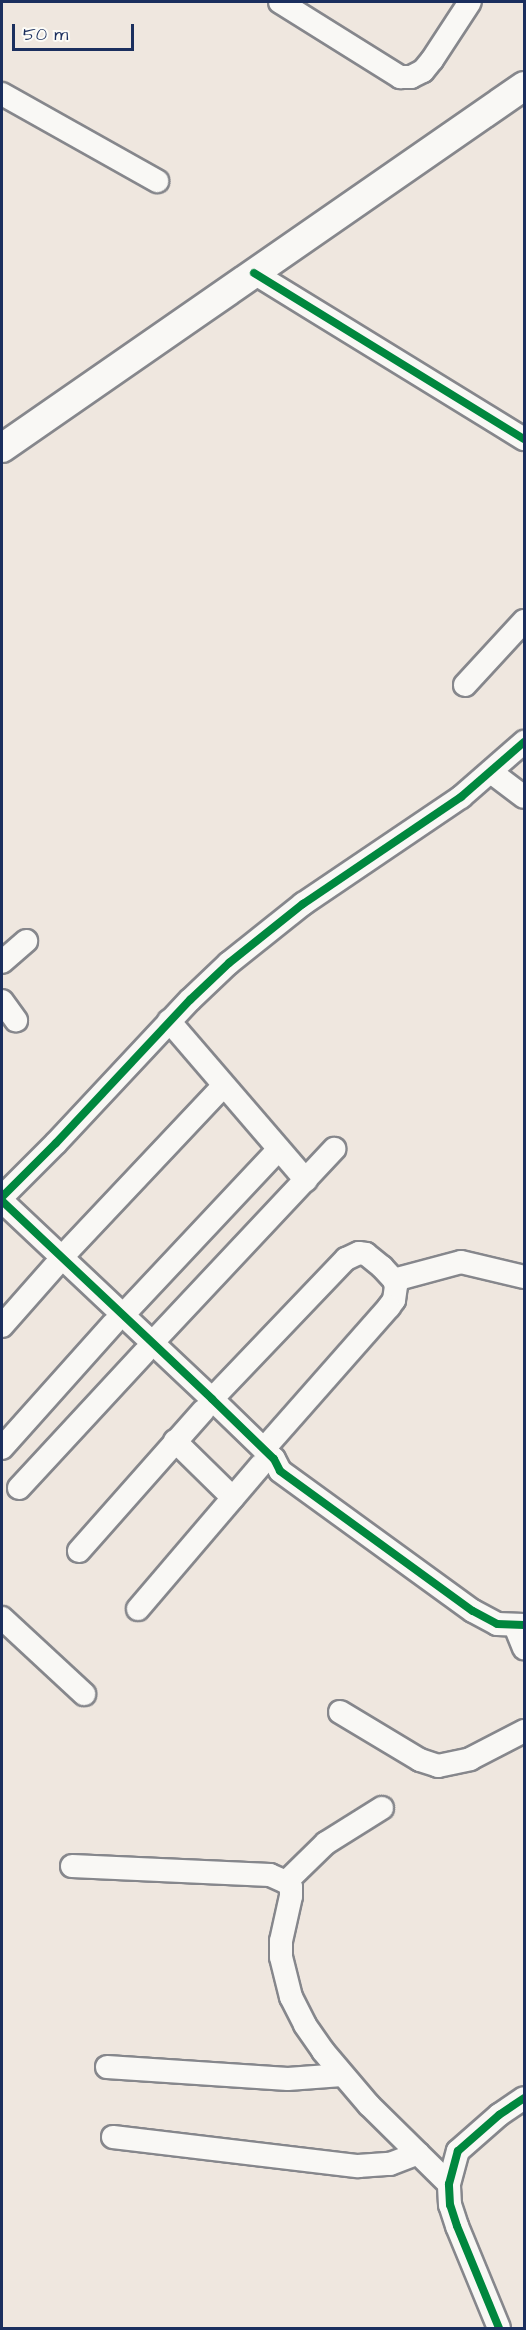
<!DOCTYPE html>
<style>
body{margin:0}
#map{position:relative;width:526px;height:2330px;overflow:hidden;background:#efe7df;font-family:"Architects Daughter",sans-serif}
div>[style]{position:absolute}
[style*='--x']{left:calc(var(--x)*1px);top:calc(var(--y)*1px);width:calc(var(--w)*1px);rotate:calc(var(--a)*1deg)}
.roads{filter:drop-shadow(2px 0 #86878c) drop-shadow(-2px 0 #86878c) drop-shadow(0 2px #86878c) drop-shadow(0 -2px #86878c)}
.minor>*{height:22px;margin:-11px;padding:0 11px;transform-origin:11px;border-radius:11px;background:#f9f8f5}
.major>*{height:28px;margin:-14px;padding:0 14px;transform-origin:14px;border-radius:14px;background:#f9f8f5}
.cycleway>*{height:8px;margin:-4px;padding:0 4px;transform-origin:4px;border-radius:4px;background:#00873e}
span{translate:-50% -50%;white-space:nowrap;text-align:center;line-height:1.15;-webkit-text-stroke:4.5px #fdfcf7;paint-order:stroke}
.frame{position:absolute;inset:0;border:3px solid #1b2f5e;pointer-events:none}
.scale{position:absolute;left:12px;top:24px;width:122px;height:27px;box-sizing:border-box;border:3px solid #1b2f5e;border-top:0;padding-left:8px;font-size:18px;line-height:21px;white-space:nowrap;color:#1b2f5e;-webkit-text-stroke:4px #fdfcf7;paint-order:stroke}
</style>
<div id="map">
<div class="roads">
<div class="minor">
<div style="--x:280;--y:2;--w:142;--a:32"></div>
<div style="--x:400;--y:77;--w:11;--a:0"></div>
<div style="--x:411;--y:77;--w:13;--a:-27"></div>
<div style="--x:423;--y:71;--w:14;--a:-51"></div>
<div style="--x:432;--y:60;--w:69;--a:-56.8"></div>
<div style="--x:2;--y:94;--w:178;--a:29.3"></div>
<div style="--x:254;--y:273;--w:317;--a:31.6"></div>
<div style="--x:465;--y:685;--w:87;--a:-47.3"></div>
<div style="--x:491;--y:772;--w:41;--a:37.1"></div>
<div style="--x:2;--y:962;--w:32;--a:-41"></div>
<div style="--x:2;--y:1001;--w:24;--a:54"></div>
<div style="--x:169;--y:1021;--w:210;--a:49.3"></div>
<div style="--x:2;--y:1197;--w:76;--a:-45"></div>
<div style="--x:56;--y:1143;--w:196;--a:-46.9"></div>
<div style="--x:190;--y:1000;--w:54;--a:-43.5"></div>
<div style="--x:229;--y:963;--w:95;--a:-38.6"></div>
<div style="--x:303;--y:904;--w:191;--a:-34.1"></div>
<div style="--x:461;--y:797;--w:84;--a:-41.1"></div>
<div style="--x:2;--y:1201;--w:289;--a:43.3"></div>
<div style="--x:212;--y:1399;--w:86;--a:44.1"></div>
<div style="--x:274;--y:1459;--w:13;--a:63"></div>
<div style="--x:280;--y:1471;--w:238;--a:36"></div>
<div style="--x:473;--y:1611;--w:27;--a:28"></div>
<div style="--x:497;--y:1624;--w:27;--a:2"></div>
<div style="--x:63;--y:1256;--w:233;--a:-46.7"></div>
<div style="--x:394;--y:1280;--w:69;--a:-15"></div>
<div style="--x:461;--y:1262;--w:65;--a:13.4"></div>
<div style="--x:124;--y:1314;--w:225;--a:-46.8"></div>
<div style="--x:2;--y:1326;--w:79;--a:-48.6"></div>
<div style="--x:153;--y:1342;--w:265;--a:-46.8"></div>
<div style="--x:212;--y:1399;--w:194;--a:-46.3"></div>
<div style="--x:346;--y:1259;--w:14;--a:-25"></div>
<div style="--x:359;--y:1253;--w:7;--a:8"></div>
<div style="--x:366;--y:1254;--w:21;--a:39"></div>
<div style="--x:382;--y:1267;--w:18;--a:47"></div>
<div style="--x:394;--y:1280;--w:6;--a:72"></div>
<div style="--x:396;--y:1286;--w:14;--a:98"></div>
<div style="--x:394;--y:1300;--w:9;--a:126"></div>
<div style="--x:389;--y:1307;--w:189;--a:131.4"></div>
<div style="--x:175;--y:1441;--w:81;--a:44.5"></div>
<div style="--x:2;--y:1448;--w:166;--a:-48.2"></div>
<div style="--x:19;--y:1488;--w:184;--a:-47.2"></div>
<div style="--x:79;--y:1551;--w:187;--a:-48.5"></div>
<div style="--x:138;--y:1609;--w:189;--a:-49.5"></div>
<div style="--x:2;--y:1618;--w:112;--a:42.8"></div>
<div style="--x:515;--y:1626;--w:24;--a:68"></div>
<div style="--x:340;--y:1712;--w:93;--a:31"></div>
<div style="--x:420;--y:1760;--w:19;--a:18"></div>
<div style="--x:438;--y:1766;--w:33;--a:-12"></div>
<div style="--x:470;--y:1759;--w:61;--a:-27.4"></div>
<div style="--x:72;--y:1866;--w:198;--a:2.6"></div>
<div style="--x:270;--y:1875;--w:17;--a:24"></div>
<div style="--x:286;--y:1882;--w:7;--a:45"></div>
<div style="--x:291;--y:1887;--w:9;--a:90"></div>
<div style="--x:291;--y:1896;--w:46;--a:102.5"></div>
<div style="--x:281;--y:1941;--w:16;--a:90"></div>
<div style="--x:281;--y:1957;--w:41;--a:76"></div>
<div style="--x:291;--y:1997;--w:31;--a:63"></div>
<div style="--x:305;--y:2025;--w:32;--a:55"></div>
<div style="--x:323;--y:2051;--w:71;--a:49.6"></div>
<div style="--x:369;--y:2105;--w:112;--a:44.6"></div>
<div style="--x:286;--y:1882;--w:56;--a:-44.3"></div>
<div style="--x:326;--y:1843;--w:66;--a:-32"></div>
<div style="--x:107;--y:2067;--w:181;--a:3.8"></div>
<div style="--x:288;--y:2079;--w:54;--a:-4.2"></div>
<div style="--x:113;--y:2137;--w:247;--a:6.8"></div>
<div style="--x:358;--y:2166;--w:32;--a:-4"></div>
<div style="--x:390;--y:2164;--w:30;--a:-21"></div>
<div style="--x:499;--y:2328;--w:110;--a:-112.4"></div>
<div style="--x:457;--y:2226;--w:22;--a:-108"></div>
<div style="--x:450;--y:2205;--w:21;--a:-93"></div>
<div style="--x:449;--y:2184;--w:34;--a:-75"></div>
<div style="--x:458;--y:2151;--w:55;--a:-41.3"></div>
<div style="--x:499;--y:2115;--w:30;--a:-34"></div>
</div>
<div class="major">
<div style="--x:2;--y:448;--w:635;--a:-34.74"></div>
</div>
</div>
<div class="cycleway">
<div style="--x:254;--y:273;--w:317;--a:31.6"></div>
<div style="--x:2;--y:1197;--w:76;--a:-45"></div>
<div style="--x:56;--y:1143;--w:196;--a:-46.9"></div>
<div style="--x:190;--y:1000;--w:54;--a:-43.5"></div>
<div style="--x:229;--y:963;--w:95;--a:-38.6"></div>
<div style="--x:303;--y:904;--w:191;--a:-34.1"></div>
<div style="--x:461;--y:797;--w:84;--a:-41.1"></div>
<div style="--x:2;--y:1201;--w:289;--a:43.3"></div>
<div style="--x:212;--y:1399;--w:86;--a:44.1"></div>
<div style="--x:274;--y:1459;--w:13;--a:63"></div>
<div style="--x:280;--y:1471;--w:238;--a:36"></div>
<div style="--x:473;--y:1611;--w:27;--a:28"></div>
<div style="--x:497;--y:1624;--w:27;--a:2"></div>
<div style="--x:499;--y:2328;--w:110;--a:-112.4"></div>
<div style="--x:457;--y:2226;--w:22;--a:-108"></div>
<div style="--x:450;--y:2205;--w:21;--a:-93"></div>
<div style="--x:449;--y:2184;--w:34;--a:-75"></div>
<div style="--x:458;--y:2151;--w:55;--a:-41.3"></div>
<div style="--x:499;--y:2115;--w:30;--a:-34"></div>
</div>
<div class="frame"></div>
<div class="scale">50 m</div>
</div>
